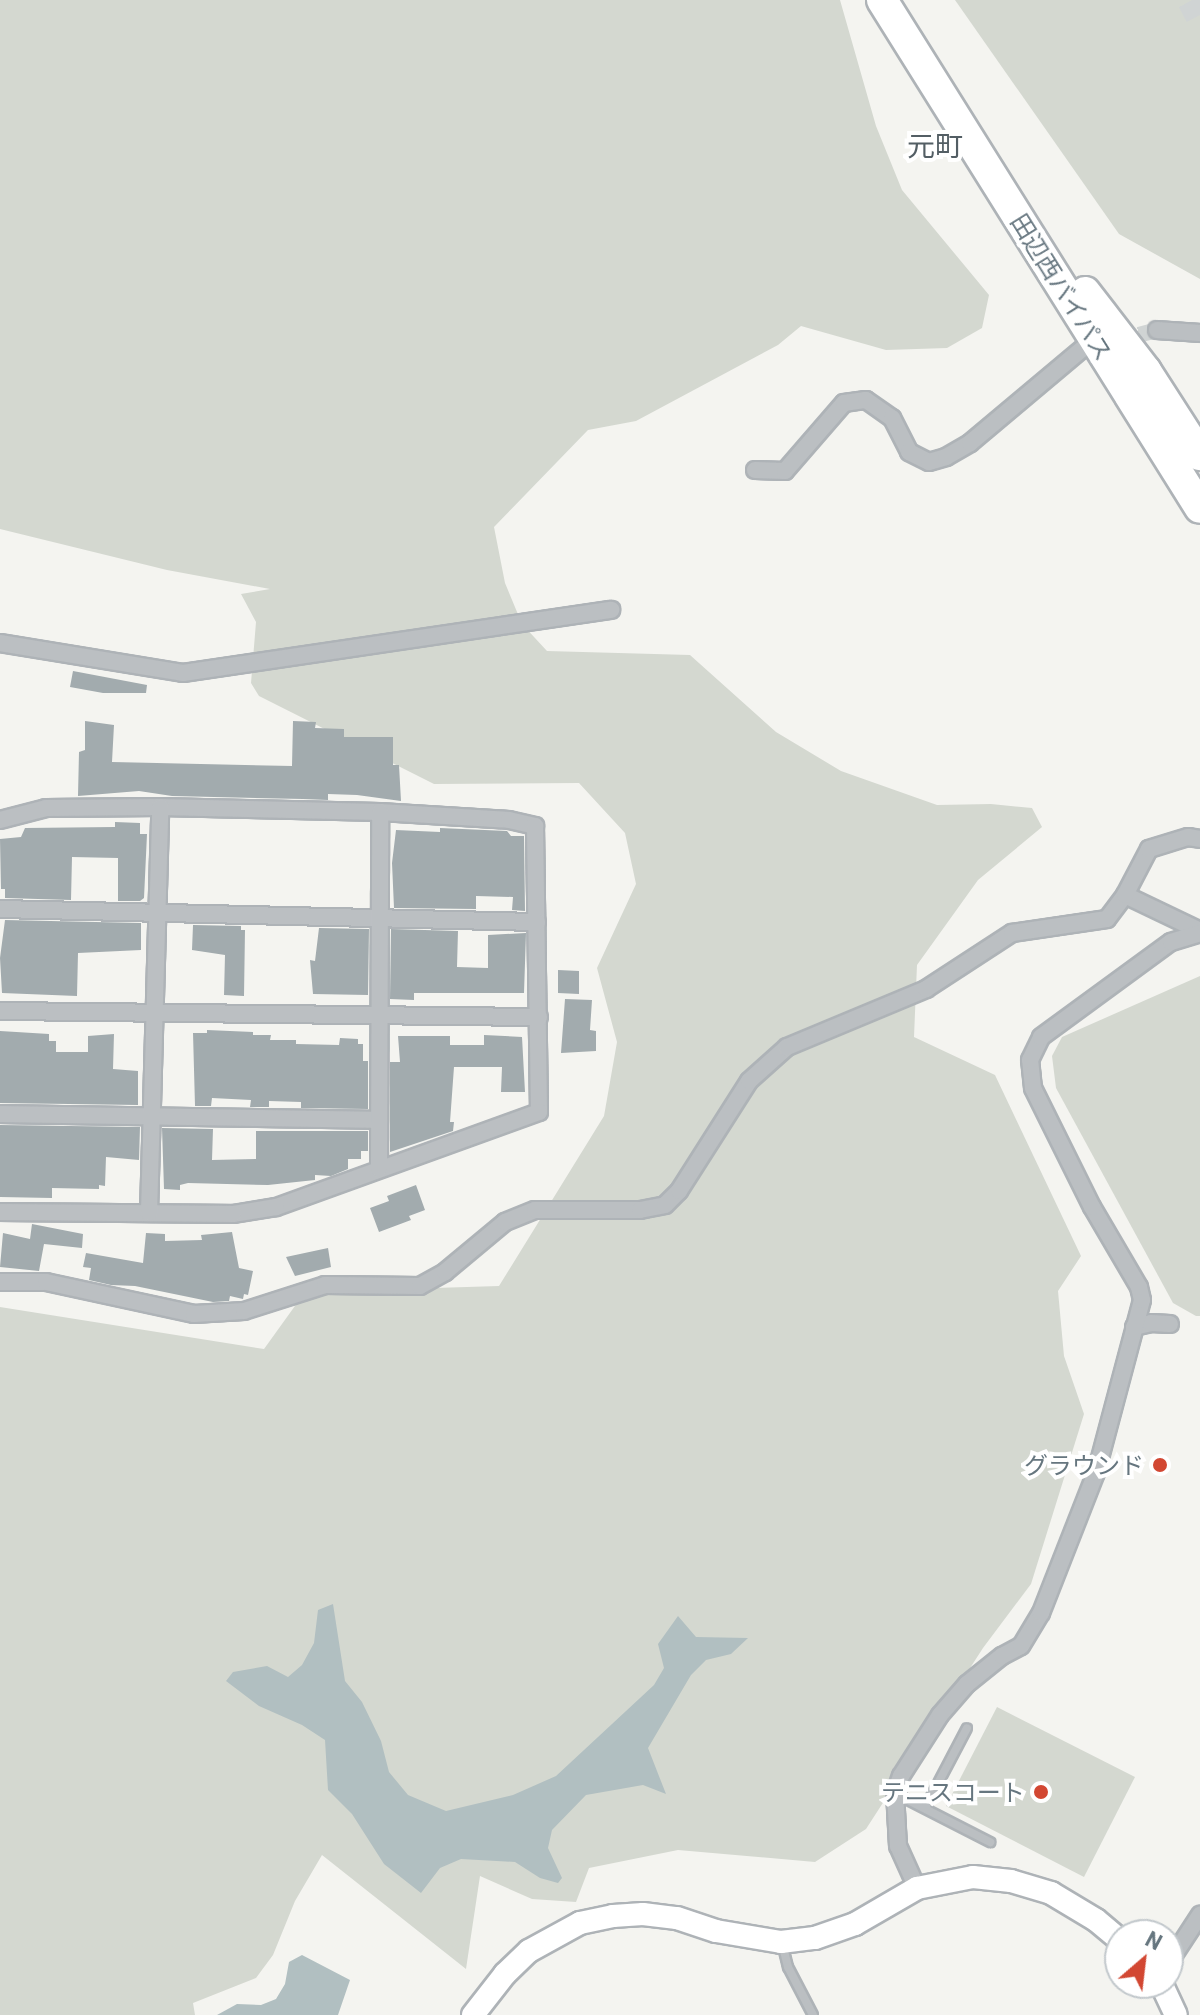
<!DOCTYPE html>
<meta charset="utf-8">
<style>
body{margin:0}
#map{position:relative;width:1200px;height:2015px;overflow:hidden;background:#f4f4f0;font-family:Barlow,"Noto Sans JP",sans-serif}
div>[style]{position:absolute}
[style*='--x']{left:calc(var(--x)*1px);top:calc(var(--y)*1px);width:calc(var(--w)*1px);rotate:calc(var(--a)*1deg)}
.green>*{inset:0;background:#d4d8d0}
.water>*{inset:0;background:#b1bfc1}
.building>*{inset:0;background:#a2abae}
.street-tunnel>*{height:16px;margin-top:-8px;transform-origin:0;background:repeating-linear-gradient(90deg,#d0d4d4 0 16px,transparent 0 24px)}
.highway-tunnel>*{height:30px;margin-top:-15px;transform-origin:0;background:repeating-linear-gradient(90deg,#d0d4d4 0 30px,transparent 0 45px)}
.roads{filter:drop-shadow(2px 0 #aeb3b7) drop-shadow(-2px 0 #aeb3b7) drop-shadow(0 2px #aeb3b7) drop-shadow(0 -2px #aeb3b7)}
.lane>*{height:8px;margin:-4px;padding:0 4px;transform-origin:4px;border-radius:4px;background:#bbbfc2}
.street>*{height:16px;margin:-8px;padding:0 8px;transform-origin:8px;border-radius:8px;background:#bbbfc2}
.secondary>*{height:22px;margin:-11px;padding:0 11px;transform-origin:11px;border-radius:11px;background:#fff}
.highway>*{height:30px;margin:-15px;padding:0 15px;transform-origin:15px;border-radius:15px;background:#fff}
.dots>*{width:22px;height:22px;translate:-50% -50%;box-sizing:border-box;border:4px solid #fff;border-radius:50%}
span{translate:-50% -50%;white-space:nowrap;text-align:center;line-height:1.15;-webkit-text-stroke:8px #fff;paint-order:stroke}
.street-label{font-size:24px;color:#66767f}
.poi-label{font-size:24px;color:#66767f}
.right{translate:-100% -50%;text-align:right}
.quarter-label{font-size:28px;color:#535e64}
.north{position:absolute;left:1104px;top:1919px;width:80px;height:80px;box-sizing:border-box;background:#fff;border:2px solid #c2c8cc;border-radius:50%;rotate:28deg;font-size:22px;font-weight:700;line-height:32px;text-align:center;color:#66767f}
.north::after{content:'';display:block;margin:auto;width:28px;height:36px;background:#d24732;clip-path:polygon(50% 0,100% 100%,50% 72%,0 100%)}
</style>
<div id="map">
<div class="green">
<div style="clip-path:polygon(0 0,840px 0,876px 126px,902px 190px,989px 295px,982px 328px,947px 348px,886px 350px,801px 326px,778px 345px,636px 421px,588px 430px,494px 527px,505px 583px,522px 624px,547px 651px,690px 655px,776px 732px,841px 771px,937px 805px,991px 804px,1032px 808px,1042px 827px,978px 880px,917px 965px,914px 1037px,995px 1075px,1081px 1256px,1058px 1291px,1064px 1356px,1084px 1414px,1031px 1584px,983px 1648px,866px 1829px,815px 1862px,678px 1850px,589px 1868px,576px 1902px,532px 1899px,480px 1876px,466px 1969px,322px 1855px,295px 1901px,273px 1955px,256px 1978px,193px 2003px,195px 2015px,0 2015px,0 1307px,264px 1349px,305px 1292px,499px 1286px,604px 1116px,617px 1042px,597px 968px,636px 884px,625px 833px,579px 783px,434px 784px,259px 696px,251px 683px,256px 622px,241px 594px,270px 589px,167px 570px,0 529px)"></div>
<div style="clip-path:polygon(955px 0,1200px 0,1200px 279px,1119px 234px)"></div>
<div style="clip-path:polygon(1200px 976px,1200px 1316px,1196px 1316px,1173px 1303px,1056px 1088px,1052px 1056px,1062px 1037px)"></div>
<div style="clip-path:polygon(997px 1707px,1135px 1777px,1084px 1877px,946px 1806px)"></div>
</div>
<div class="water">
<div style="clip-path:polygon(333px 1604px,345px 1681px,362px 1702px,381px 1741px,389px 1772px,408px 1795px,446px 1811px,513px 1795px,556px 1776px,654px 1685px,664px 1668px,658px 1644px,678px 1616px,696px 1637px,748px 1638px,731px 1654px,706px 1660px,691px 1675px,648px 1748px,666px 1794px,643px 1785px,586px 1795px,552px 1830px,548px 1848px,562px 1878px,558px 1883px,540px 1878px,515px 1862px,461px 1859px,440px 1868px,421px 1893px,384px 1864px,352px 1814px,328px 1790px,325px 1740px,302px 1725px,259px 1706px,226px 1681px,233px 1672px,267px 1666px,288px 1677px,302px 1665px,314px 1643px,318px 1610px)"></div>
<div style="clip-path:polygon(302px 1955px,350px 1980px,338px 2015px,217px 2015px,237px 2004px,261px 2005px,276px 1999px,285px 1984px,289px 1962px)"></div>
</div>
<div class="building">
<div style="clip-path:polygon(73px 671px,147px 685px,146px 693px,103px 693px,70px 687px)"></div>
<div style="clip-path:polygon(85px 721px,114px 725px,112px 762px,292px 766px,293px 721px,316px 722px,315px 728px,344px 729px,344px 737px,393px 737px,393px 765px,399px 765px,401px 801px,357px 795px,328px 794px,328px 800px,303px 799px,172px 796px,139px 791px,78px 796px,79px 752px,85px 750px)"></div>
<div style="clip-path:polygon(115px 822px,140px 823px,140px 834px,147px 834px,144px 898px,140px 901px,118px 901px,118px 858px,72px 857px,71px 900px,5px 898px,5px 889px,1px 889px,0 839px,21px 837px,25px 828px,115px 827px)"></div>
<div style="clip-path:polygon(440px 828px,507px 831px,511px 836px,524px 836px,525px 911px,512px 910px,513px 897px,476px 896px,476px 909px,394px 908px,392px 863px,396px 830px,440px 832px)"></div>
<div style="clip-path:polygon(5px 920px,141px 923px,141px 950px,78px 953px,77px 996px,2px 993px,0 958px)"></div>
<div style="clip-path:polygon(193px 925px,241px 926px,241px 930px,245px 930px,244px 996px,224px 995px,225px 955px,192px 950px)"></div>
<div style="clip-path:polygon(319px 928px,369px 929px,368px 995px,313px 994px,310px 960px,315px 961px)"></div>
<div style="clip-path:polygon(391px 929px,458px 931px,457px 967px,488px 968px,488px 935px,526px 933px,524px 993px,414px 993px,414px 1000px,390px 999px)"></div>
<div style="clip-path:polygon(558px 970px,579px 971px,579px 994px,558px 993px)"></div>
<div style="clip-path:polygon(565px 999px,592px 1000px,590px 1030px,596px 1031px,596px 1051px,561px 1053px)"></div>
<div style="clip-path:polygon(207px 1030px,253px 1032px,253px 1035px,271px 1035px,270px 1040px,296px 1040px,296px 1044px,339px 1045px,340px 1038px,358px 1039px,358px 1044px,363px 1044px,363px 1061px,368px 1061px,368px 1109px,301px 1108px,301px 1102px,269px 1101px,269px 1107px,250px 1107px,251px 1100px,212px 1098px,211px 1106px,195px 1106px,193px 1033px,207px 1033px)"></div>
<div style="clip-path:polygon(0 1031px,49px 1034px,49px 1041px,56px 1041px,56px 1052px,88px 1052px,88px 1036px,114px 1034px,113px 1069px,138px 1071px,138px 1105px,0 1103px)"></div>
<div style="clip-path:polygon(484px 1035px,522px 1037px,525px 1092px,501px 1092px,502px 1067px,454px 1067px,450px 1122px,454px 1122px,453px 1131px,390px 1152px,390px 1062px,400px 1062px,398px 1036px,450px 1036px,450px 1045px,484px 1045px)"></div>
<div style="clip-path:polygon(0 1125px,140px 1127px,139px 1160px,106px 1157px,105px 1186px,99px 1185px,99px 1189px,52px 1188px,52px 1198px,0 1197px)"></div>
<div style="clip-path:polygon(162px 1128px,213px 1129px,212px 1160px,256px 1159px,256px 1131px,368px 1131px,368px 1151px,361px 1151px,361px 1159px,348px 1159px,348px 1169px,331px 1176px,315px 1175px,315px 1180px,268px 1185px,188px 1183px,180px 1185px,180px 1190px,164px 1189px)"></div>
<div style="clip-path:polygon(416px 1185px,425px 1210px,409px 1216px,411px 1220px,379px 1232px,370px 1208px,389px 1201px,387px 1196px)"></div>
<div style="clip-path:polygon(32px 1224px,83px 1234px,82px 1248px,44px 1244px,39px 1271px,0 1267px,3px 1233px,30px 1239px)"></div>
<div style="clip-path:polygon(232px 1232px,239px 1268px,253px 1271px,248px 1295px,244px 1294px,243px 1299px,230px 1296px,229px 1301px,213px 1302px,135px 1286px,111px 1285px,89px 1280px,91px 1268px,83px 1267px,86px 1253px,143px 1263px,146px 1233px,165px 1234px,165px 1241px,202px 1240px,201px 1235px)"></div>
<div style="clip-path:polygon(328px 1248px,331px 1267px,295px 1276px,286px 1257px)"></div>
</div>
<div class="street-tunnel">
<div style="--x:1116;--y:341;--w:42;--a:-15"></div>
</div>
<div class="highway-tunnel">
<div style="--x:1192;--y:0;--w:17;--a:62"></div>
</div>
<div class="roads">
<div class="lane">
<div style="--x:896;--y:1794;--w:106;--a:27.1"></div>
<div style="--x:925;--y:1808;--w:90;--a:-62.3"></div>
<div style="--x:782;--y:1943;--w:25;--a:76"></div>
<div style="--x:788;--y:1967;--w:54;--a:62.5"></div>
</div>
<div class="street">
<div style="--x:1157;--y:330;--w:43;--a:4"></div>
<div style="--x:755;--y:470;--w:30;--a:2"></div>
<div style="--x:785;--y:471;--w:90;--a:-49.1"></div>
<div style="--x:844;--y:403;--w:22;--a:-8"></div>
<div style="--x:866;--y:400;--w:32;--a:35"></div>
<div style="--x:892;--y:418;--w:38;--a:63"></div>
<div style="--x:909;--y:452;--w:22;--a:27"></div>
<div style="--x:929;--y:462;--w:18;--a:-16"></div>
<div style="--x:946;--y:457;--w:28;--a:-30"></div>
<div style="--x:970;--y:443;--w:146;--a:-40"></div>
<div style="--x:0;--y:643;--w:185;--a:9.3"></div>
<div style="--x:183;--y:673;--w:433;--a:-8.4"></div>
<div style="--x:0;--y:820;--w:48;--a:-14.6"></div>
<div style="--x:46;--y:808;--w:114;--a:-0.5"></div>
<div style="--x:160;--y:807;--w:220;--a:1.3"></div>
<div style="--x:380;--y:812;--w:129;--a:3.5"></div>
<div style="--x:509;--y:820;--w:27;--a:13"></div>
<div style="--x:535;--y:826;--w:286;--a:89.2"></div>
<div style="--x:539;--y:1112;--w:280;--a:160.1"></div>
<div style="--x:276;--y:1207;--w:44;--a:170.8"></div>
<div style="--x:233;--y:1214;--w:233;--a:-179.5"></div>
<div style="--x:1125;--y:895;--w:83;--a:25.6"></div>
<div style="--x:0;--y:909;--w:537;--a:1.39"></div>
<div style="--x:0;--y:1011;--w:539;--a:0.64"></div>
<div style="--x:0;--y:1114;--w:379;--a:0.9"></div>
<div style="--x:379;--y:1169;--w:357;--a:-89.8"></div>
<div style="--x:149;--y:1213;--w:406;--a:-88.4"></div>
<div style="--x:0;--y:1282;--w:46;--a:0"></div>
<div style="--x:46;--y:1282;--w:151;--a:12.2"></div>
<div style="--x:194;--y:1314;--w:50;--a:-3.4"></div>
<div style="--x:244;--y:1311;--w:85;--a:-17.8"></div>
<div style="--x:325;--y:1285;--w:95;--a:0.6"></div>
<div style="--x:420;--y:1286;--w:29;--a:-29"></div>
<div style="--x:445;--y:1272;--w:78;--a:-39.8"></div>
<div style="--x:505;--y:1222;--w:32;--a:-22"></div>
<div style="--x:535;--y:1210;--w:105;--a:0"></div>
<div style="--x:640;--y:1210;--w:25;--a:-11"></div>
<div style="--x:665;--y:1205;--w:20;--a:-45"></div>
<div style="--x:679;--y:1191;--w:130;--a:-57.5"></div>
<div style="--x:749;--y:1081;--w:51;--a:-41.8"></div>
<div style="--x:787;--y:1047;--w:151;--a:-22.6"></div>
<div style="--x:926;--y:989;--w:103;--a:-33.1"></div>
<div style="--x:1012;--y:933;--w:96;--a:-8.4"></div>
<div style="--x:1107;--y:919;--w:30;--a:-53"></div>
<div style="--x:1125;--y:895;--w:52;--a:-62.4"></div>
<div style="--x:1149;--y:849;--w:41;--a:-17.1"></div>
<div style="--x:1188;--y:837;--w:12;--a:9"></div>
<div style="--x:1134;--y:1327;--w:17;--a:-13"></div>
<div style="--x:1151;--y:1323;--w:19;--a:3"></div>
<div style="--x:917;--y:1888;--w:46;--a:-114.3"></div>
<div style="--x:898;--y:1846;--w:53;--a:-93.2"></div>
<div style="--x:895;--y:1793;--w:18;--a:-71"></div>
<div style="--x:901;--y:1776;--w:72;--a:-57.4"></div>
<div style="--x:940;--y:1715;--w:41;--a:-48.9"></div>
<div style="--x:967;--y:1684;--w:45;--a:-38.7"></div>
<div style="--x:1002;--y:1656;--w:21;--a:-28"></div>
<div style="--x:1021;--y:1646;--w:39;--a:-59"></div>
<div style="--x:1041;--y:1613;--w:150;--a:-68.6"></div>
<div style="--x:1096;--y:1473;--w:179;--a:-75.1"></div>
<div style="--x:1142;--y:1300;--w:13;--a:-103"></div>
<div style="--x:1139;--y:1287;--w:93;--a:-120.4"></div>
<div style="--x:1092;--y:1207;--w:133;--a:-116.4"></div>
<div style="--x:1033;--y:1088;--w:28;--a:-96"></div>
<div style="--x:1030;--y:1060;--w:25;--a:-64"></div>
<div style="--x:1041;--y:1037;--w:161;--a:-36.2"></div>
<div style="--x:1171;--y:942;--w:30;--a:-17"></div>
<div style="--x:1168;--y:1964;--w:59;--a:-56.9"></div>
</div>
<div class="secondary">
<div style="--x:1161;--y:1983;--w:35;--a:65"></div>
<div style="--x:473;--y:2015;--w:52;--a:-52"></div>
<div style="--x:505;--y:1974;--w:33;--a:-44"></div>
<div style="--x:529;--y:1951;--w:58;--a:-28.8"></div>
<div style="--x:580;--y:1923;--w:34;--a:-12"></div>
<div style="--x:613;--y:1916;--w:30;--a:-4"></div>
<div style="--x:643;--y:1914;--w:34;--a:7"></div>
<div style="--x:677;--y:1918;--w:41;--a:18.4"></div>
<div style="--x:716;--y:1931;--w:66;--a:9.6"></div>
<div style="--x:781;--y:1942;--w:34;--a:-7"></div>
<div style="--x:815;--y:1938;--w:42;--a:-19.3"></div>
<div style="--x:855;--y:1924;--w:72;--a:-30.1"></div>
<div style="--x:917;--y:1888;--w:57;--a:-11.1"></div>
<div style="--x:973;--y:1877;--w:38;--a:6"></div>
<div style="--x:1011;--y:1881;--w:42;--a:16.7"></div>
<div style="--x:1051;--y:1893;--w:52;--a:31"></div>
<div style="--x:1096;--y:1920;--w:31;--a:40"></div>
</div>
<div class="highway">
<div style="--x:882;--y:0;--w:599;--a:57.95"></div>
<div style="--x:1085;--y:292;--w:100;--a:52.3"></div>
<div style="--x:1146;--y:371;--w:100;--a:57.3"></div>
</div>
</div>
<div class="dots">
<div style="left:1160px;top:1465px;background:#d24732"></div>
<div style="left:1041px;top:1792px;background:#d24732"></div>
</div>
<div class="street-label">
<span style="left:1062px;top:287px;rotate:58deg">田辺西バイパス</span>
</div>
<div class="poi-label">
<span class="right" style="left:1144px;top:1465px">グラウンド</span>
<span class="right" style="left:1025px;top:1792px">テニスコート</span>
</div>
<div class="quarter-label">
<span style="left:935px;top:145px">元町</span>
</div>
<div class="north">N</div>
</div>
